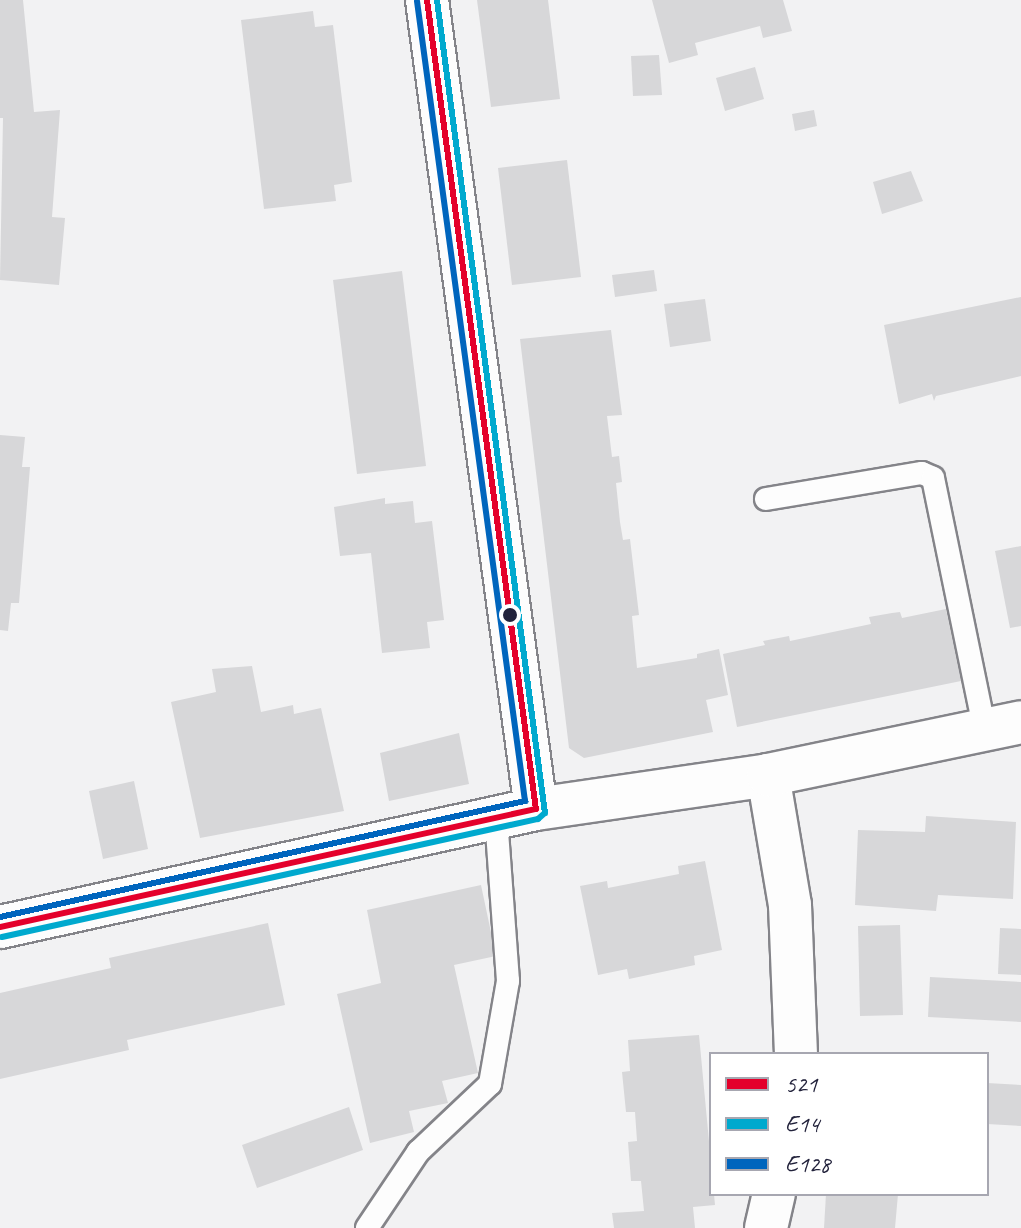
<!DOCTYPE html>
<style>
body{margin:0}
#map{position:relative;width:1021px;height:1228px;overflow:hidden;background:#f2f2f3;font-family:Caveat,sans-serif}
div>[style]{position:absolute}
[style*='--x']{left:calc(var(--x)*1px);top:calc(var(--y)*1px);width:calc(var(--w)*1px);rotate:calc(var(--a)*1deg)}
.building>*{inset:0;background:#d7d7d9}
.roads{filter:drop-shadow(2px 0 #848489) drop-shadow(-2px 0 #848489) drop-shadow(0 2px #848489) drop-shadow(0 -2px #848489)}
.service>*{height:22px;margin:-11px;padding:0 11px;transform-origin:11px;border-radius:11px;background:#fdfdfd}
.minor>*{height:42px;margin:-21px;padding:0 21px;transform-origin:21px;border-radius:21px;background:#fdfdfd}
.bus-1>*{height:6px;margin:-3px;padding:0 3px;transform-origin:3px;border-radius:3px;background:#e4002b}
.bus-2>*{height:6px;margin:-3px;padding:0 3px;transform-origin:3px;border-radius:3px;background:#00a9ce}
.bus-3>*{height:6px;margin:-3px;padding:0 3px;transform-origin:3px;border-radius:3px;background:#0065bd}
.dots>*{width:22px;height:22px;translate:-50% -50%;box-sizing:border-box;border:4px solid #fff;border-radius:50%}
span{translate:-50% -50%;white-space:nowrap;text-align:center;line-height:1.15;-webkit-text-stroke:8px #fff;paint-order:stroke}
.legend{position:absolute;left:709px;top:1052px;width:280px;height:144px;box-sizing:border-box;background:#fff;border:2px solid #a7a7b1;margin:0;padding:10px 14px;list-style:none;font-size:24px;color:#22223b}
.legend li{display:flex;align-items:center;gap:16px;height:40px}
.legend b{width:40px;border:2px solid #a7a7b1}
</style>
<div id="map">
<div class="building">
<div style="clip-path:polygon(0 0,23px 0,34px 112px,60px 110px,52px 217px,65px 218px,59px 285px,0 280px,3px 118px,0 118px)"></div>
<div style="clip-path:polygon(477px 0,548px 0,560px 99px,491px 107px)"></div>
<div style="clip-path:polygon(652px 0,783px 0,792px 31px,763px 38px,760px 26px,695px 43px,698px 55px,669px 63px)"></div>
<div style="clip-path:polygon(313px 11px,315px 27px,333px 25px,352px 182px,334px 185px,336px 201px,264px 209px,241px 20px)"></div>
<div style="clip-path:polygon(659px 55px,662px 95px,633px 96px,631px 56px)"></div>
<div style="clip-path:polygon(755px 67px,764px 99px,725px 111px,716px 78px)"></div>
<div style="clip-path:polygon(814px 110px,817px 126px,795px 131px,792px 114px)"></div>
<div style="clip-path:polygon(567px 160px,581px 277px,512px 285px,498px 168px)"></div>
<div style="clip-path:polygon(911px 171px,923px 201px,882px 214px,873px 182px)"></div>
<div style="clip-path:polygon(654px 270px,657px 291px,615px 297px,612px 275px)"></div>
<div style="clip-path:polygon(402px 271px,426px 466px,357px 474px,333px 280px)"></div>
<div style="clip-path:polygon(1021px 297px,1021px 376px,936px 396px,934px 401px,932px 394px,899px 404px,884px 325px)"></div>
<div style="clip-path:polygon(705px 299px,711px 341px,670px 347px,664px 304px)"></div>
<div style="clip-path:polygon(611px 330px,622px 415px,607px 416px,612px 457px,619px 456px,622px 482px,616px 483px,620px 522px,623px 540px,630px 539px,639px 615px,632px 616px,637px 668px,697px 658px,697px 654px,719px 649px,728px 695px,706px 700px,713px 732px,584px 758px,569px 748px,520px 339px)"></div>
<div style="clip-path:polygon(0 435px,25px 437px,22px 467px,30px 467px,19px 603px,11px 603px,8px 631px,0 630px)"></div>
<div style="clip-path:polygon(385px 498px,385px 504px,413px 501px,415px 523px,432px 521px,444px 620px,427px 622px,430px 648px,382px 653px,371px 553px,340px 556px,334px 507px)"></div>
<div style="clip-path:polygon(1021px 546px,1021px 626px,1010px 628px,995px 551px)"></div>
<div style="clip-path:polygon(946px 609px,961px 681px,737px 727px,723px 654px,765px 645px,763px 641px,789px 636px,790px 641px,871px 624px,869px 617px,892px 613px,900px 612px,902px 618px)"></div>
<div style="clip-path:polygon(252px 666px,261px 712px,293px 705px,294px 714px,321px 708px,344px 811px,200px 838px,171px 702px,216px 692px,212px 669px)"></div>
<div style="clip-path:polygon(459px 733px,469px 784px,389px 801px,380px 753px)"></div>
<div style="clip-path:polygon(134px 781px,148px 849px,103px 859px,89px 791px)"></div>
<div style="clip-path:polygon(926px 816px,1016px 822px,1013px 899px,938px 895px,936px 911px,855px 905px,858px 830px,925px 832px)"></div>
<div style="clip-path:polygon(705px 861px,722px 950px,694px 956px,695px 965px,629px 979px,627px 969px,598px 975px,580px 886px,607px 881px,608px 888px,679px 874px,678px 866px)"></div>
<div style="clip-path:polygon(481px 885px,496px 956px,454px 965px,478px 1073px,442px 1081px,448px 1103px,409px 1111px,414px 1132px,370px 1143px,337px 994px,381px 983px,367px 910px)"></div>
<div style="clip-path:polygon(268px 923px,285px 1005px,127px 1040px,129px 1050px,0 1079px,0 993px,111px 968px,109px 958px)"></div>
<div style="clip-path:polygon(900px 925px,903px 1015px,860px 1016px,858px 926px)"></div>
<div style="clip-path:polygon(1000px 928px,1021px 929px,1021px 975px,998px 974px)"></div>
<div style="clip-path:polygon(930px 977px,1021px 982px,1021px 1022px,928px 1017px)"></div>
<div style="clip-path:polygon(699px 1035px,715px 1205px,693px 1207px,695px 1228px,614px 1228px,612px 1213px,644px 1211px,641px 1181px,631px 1181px,628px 1142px,637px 1141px,635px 1112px,626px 1112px,622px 1072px,630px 1071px,628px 1040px)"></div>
<div style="clip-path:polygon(987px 1083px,1021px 1085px,1021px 1126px,987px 1124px)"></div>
<div style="clip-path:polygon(349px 1107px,363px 1150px,257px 1188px,242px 1145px)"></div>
<div style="clip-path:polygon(826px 1194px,898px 1194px,895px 1228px,824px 1228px)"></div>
</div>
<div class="roads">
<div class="service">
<div style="--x:766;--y:499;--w:158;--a:-9.5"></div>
<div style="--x:922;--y:473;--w:12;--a:24"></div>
<div style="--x:933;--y:478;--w:258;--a:78.4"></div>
<div style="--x:367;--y:1228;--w:92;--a:-56.1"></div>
<div style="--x:418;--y:1152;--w:99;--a:-43.4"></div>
<div style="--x:490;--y:1084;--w:105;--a:-80.1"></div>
<div style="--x:508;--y:981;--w:163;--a:-94.2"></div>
</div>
<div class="minor">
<div style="--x:427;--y:0;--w:816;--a:82.33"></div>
<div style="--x:768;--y:775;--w:132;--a:80.4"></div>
<div style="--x:790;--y:905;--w:149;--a:87.7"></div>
<div style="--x:0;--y:927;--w:549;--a:-12.42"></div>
<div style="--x:536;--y:809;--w:234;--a:-8.3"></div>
<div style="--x:768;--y:775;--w:258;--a:-11.8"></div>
<div style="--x:766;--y:1228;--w:35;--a:-77"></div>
</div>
</div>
<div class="bus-1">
<div style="--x:427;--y:0;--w:816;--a:82.33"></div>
<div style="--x:0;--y:927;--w:549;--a:-12.42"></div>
</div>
<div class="bus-2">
<div style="--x:2;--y:937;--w:549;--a:-12.42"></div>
<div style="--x:538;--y:819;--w:9;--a:-41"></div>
<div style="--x:545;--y:813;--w:820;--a:-97.57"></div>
</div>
<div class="bus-3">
<div style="--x:0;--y:917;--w:538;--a:-12.46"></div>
<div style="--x:525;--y:801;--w:807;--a:-97.69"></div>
</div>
<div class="dots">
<div style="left:510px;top:615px;background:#22223b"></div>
</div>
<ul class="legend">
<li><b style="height:10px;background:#e4002b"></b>521</li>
<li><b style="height:10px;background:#00a9ce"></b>E14</li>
<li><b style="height:10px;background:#0065bd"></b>E128</li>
</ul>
</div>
